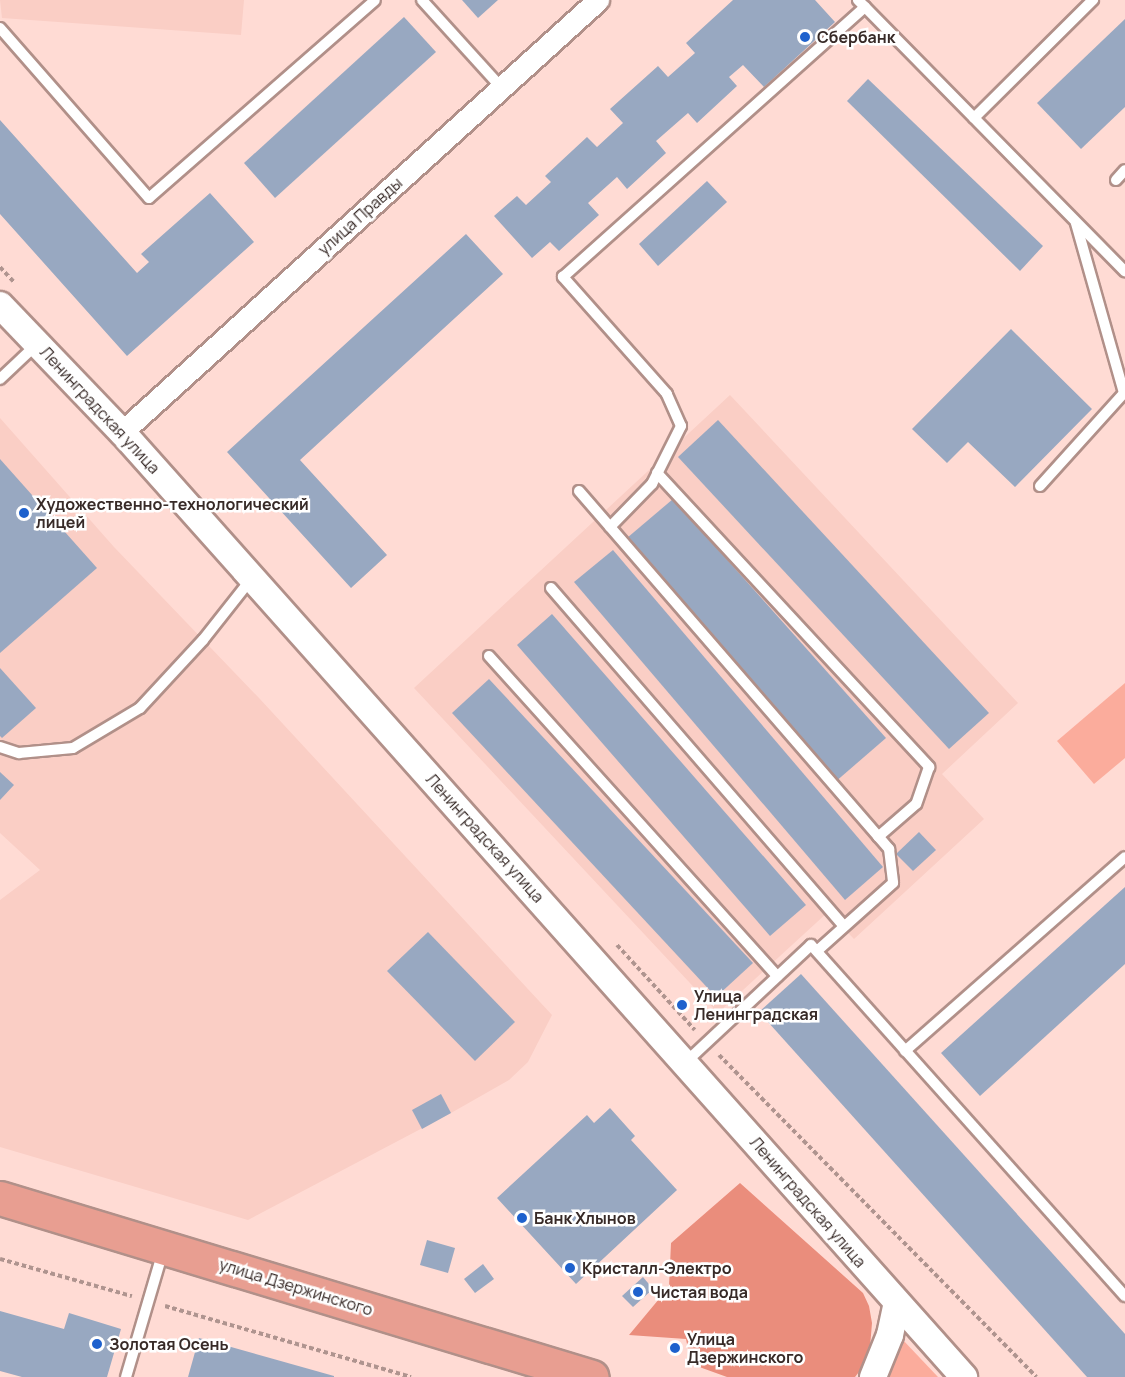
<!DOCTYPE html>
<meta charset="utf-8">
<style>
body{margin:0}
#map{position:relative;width:1125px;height:1377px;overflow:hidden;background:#ffdbd4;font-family:Manrope,sans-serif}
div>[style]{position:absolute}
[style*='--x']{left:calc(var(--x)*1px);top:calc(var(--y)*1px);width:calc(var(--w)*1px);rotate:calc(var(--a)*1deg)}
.built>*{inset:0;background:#facec5}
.green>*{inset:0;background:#fbac9c}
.forest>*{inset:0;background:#ea8d7c}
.building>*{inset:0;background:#98a8c1}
.path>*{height:4px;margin-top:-2px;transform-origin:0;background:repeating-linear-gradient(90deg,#af948f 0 4.5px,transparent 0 7.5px)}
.roads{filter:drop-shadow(2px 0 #b19089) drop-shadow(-2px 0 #b19089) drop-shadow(0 2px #b19089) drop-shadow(0 -2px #b19089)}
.service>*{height:10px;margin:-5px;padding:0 5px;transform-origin:5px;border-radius:5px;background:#fff}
.minor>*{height:21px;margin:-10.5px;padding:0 10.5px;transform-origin:10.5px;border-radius:10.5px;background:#fff}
.tertiary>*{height:26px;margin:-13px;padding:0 13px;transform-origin:13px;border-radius:13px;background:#fff}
.primary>*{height:33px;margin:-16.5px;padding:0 16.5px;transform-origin:16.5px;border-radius:16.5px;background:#e89e91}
.dots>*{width:16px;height:16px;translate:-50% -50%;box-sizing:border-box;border:3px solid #fff;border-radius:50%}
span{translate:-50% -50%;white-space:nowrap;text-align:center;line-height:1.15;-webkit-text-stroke:5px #fff;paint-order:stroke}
.poi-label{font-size:16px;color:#372a27;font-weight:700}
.left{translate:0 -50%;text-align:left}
.street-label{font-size:16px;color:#372a27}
</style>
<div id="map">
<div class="built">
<div style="clip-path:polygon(0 0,244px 0,241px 35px,2px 18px)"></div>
<div style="clip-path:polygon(730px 395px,1018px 703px,942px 774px,984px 819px,854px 939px,828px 912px,718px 1013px,414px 688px)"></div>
<div style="clip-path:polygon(0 418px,114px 547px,259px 698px,552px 1015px,528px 1062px,509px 1080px,451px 1113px,248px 1220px,0 1147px,0 900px,40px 870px,0 833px)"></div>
</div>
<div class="green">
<div style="clip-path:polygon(1125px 683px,1125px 758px,1094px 784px,1057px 741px)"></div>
<div style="clip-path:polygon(902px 1339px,938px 1377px,883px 1377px)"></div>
</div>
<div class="forest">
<div style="clip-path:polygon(740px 1183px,863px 1293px,869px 1306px,872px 1323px,870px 1347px,862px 1368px,855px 1377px,727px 1377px,691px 1364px,686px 1339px,629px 1335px,669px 1287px,671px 1243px)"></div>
</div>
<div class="building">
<div style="clip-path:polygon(462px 0,498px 0,478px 18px)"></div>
<div style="clip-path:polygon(733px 0,815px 0,835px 22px,764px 87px,743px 65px,729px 77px,737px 86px,697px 123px,688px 113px,656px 141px,666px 153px,627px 189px,617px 177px,588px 203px,599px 215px,559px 251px,550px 242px,532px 258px,494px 216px,517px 196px,526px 205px,551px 182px,545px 176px,587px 137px,597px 147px,623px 123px,610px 109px,658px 66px,668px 77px,695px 53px,686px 43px)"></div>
<div style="clip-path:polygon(404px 17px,436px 52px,275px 198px,244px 163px)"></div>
<div style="clip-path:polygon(1125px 19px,1125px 107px,1081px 149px,1037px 103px)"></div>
<div style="clip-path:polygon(868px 79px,1043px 246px,1020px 271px,847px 101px)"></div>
<div style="clip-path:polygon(0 120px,137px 273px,149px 262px,141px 254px,210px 193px,254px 242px,127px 356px,0 214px)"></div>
<div style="clip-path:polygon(707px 181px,727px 202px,658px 266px,639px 244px)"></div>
<div style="clip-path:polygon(466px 234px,503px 274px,300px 460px,387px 555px,351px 588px,227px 452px)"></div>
<div style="clip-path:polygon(1011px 329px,1092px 409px,1015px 487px,968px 442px,947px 463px,912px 429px)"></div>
<div style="clip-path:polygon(718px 420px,989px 713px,949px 749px,678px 457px)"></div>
<div style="clip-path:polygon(0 459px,97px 568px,0 653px)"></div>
<div style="clip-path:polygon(673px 499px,886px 738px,834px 783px,627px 538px)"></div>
<div style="clip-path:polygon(613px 550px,883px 867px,845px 900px,574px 582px)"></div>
<div style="clip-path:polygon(552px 614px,806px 905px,770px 936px,517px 645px)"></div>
<div style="clip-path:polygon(0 668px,36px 708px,2px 738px,0 736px)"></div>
<div style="clip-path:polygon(489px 679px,753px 963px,716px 997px,452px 713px)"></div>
<div style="clip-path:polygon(0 772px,14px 785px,0 800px)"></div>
<div style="clip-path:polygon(919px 832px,936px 850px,913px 871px,896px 854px)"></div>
<div style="clip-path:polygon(1125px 887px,1125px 964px,980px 1096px,941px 1053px)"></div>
<div style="clip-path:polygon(428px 932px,515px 1022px,475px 1061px,387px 971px)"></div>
<div style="clip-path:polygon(801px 974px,1125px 1334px,1125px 1377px,1087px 1377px,759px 1012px)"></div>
<div style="clip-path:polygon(441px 1094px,451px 1113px,422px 1129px,412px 1110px)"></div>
<div style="clip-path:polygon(610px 1108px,635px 1136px,631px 1140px,677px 1190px,576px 1284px,497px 1198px,587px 1115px,594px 1123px)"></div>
<div style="clip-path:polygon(427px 1240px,455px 1248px,448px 1273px,420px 1265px)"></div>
<div style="clip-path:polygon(483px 1264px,494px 1279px,475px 1293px,464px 1279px)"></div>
<div style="clip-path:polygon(643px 1277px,653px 1289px,633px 1307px,622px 1296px)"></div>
<div style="clip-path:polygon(0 1311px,64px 1329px,69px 1313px,121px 1329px,107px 1377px,22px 1377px,0 1371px)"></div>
<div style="clip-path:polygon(199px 1338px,334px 1376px,334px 1377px,188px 1377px)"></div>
</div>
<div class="path">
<div style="--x:0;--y:267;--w:21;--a:47"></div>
<div style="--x:617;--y:945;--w:115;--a:47.5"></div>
<div style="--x:719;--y:1055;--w:452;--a:45.4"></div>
<div style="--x:0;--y:1259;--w:137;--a:15.7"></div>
<div style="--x:165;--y:1306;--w:256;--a:16.1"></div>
</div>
<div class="roads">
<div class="service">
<div style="--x:422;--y:0;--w:118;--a:47.8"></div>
<div style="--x:865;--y:7;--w:371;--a:45.5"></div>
<div style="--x:0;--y:28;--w:226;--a:48.8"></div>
<div style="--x:149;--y:198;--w:300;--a:-41.2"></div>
<div style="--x:974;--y:118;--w:168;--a:-44.8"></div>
<div style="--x:1116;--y:180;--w:13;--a:-48"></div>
<div style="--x:0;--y:379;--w:51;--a:-43.4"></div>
<div style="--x:657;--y:473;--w:401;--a:47.2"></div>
<div style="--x:929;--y:767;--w:39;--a:109"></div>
<div style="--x:916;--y:804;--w:50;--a:139"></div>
<div style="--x:1040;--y:486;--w:125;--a:-47.9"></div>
<div style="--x:1124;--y:393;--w:177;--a:-105.8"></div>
<div style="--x:579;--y:491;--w:474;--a:49.1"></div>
<div style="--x:889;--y:849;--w:34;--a:83"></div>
<div style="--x:893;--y:883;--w:102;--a:138.2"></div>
<div style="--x:610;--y:527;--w:60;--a:-45.7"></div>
<div style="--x:652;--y:484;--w:65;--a:-63.4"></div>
<div style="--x:681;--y:426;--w:35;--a:-114"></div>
<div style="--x:667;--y:394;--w:157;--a:-131.6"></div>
<div style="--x:563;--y:277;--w:405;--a:-41.8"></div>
<div style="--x:865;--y:7;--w:10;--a:-135"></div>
<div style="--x:551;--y:588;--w:447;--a:49.1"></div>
<div style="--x:489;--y:656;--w:431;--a:48"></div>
<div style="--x:0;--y:747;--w:20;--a:18"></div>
<div style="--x:19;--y:753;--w:54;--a:-5.3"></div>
<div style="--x:73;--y:748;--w:78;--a:-30.8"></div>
<div style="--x:140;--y:708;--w:93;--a:-47.2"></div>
<div style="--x:203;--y:640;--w:79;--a:-51.7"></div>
<div style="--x:905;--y:1051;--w:293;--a:-41.4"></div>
<div style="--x:686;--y:1062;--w:171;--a:-43.1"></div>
<div style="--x:811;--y:945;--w:471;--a:48.2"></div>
<div style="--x:126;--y:1377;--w:131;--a:-73.6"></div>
</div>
<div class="minor">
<div style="--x:122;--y:432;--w:643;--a:-42.23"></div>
</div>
<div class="tertiary">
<div style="--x:0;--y:305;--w:176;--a:46.2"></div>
<div style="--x:122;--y:432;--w:1266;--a:48.3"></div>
<div style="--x:873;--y:1377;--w:45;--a:-68"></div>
<div style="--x:890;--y:1335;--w:33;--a:-78"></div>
</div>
<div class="primary">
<div style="--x:0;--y:1198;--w:618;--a:16.82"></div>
</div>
</div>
<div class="dots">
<div style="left:805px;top:37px;background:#1e61cd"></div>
<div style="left:24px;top:513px;background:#1e61cd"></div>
<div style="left:682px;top:1005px;background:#1e61cd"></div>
<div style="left:522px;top:1218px;background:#1e61cd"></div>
<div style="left:570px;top:1268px;background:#1e61cd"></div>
<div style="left:638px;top:1292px;background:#1e61cd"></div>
<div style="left:97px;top:1344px;background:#1e61cd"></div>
<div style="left:675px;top:1348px;background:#1e61cd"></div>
</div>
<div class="poi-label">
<span class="left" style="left:817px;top:37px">Сбербанк</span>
<span class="left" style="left:36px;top:513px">Художественно-технологический<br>лицей</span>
<span class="left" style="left:694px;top:1005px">Улица<br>Ленинградская</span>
<span class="left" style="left:534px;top:1218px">Банк Хлынов</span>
<span class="left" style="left:582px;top:1268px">Кристалл-Электро</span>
<span class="left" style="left:650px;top:1292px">Чистая вода</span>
<span class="left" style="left:687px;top:1348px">Улица<br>Дзержинского</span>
<span class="left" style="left:109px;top:1344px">Золотая Осень</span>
</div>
<div class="street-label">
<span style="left:360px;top:216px;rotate:-42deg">улица Правды</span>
<span style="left:100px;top:410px;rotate:47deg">Ленинградская улица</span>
<span style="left:485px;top:838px;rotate:48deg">Ленинградская улица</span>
<span style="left:808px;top:1202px;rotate:49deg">Ленинградская улица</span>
<span style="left:296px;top:1287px;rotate:17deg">улица Дзержинского</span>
</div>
</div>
